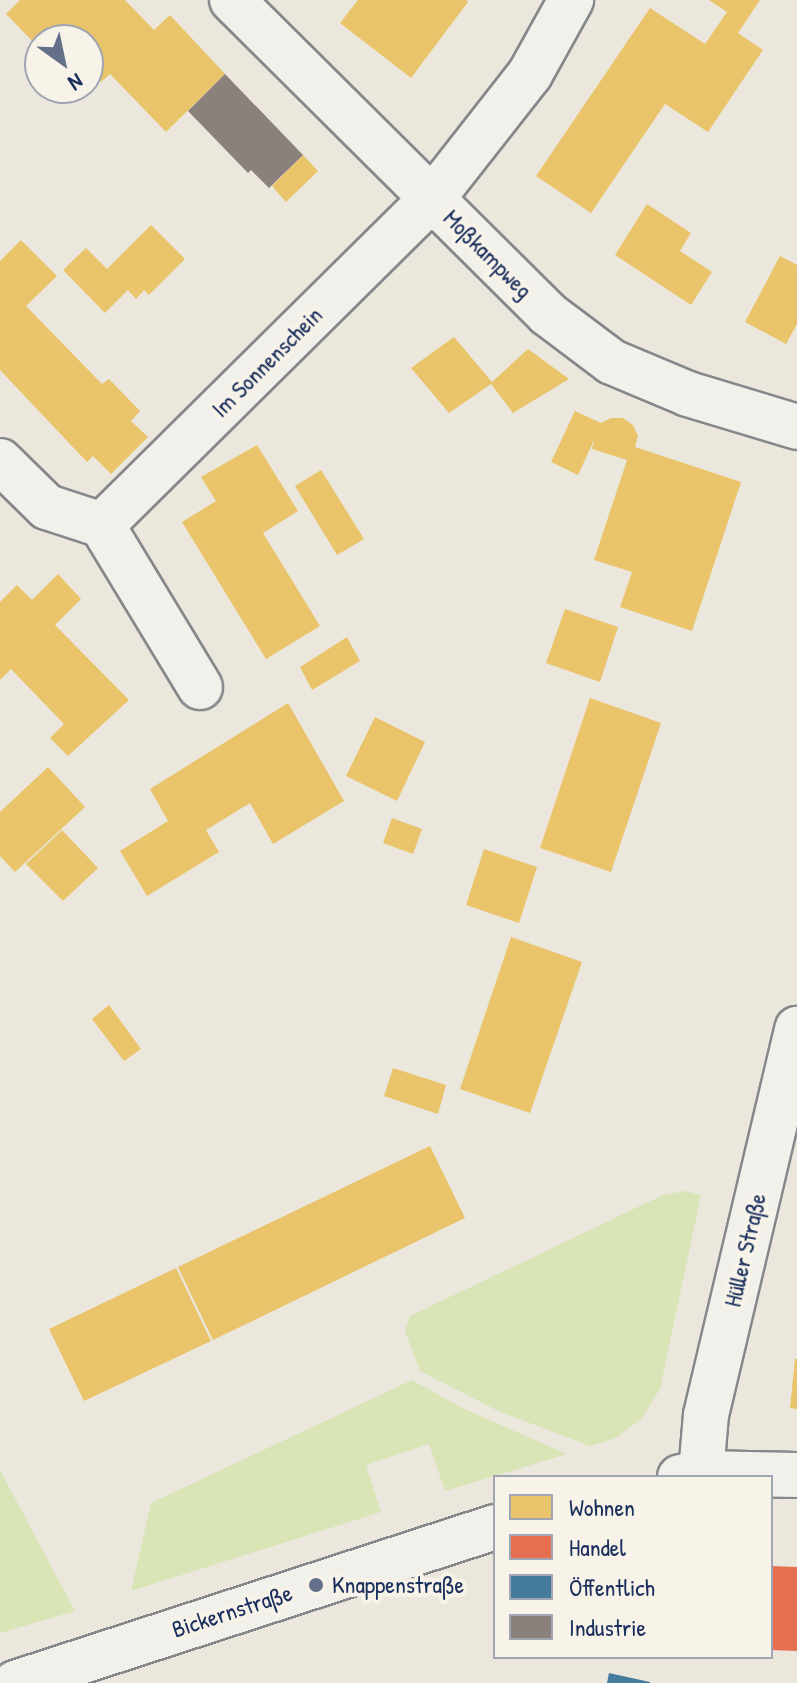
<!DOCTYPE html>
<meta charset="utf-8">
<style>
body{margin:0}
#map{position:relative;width:797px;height:1683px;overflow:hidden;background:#ece7dd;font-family:"Patrick Hand",sans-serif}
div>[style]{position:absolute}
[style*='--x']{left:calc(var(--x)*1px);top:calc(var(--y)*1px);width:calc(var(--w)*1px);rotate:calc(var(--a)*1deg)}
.green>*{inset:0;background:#d9e4b7}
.homes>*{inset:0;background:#e9c46a}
.shops>*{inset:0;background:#e76f51}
.public>*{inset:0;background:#457b9d}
.industry>*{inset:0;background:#8a817c}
.roads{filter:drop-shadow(2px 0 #85878b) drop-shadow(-2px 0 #85878b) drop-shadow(0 2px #85878b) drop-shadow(0 -2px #85878b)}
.minor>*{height:44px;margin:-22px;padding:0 22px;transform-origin:22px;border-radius:22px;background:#f1f0eb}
.dots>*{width:22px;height:22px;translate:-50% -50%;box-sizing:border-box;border:4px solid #f7f3e8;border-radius:50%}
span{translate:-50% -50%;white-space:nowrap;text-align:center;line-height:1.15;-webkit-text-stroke:8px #f7f3e8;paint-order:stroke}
.street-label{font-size:24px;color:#1b2f5e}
.poi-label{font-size:24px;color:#1b2f5e}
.left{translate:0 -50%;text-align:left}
.legend{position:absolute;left:493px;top:1475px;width:280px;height:184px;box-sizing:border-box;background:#f7f3e8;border:2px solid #9fa5b1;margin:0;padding:10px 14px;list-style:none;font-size:24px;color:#1b2f5e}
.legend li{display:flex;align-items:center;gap:16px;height:40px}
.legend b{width:40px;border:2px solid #9fa5b1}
.north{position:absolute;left:24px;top:24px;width:80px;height:80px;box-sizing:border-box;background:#f7f3e8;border:2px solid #9fa5b1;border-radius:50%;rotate:147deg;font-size:22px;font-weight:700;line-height:32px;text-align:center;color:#1b2f5e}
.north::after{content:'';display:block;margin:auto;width:28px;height:36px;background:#646f8a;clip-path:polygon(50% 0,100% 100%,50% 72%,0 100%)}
</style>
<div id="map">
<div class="green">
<div style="clip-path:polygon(685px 1191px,701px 1195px,660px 1389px,642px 1418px,616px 1438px,590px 1446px,498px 1411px,420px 1371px,405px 1331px,410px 1316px,663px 1195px)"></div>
<div style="clip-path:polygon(412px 1380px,462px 1408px,567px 1454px,445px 1491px,429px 1444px,366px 1465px,381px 1512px,131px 1591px,151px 1503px)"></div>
<div style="clip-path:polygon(0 1470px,75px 1611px,0 1633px)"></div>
</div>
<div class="homes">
<div style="clip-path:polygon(20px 0,125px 0,154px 30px,170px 15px,225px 74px,166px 132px,110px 74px,101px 82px,88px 69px,88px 40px,40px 40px,40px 49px,6px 14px)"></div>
<div style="clip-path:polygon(358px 0,466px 0,468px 2px,411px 78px,340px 23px)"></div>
<div style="clip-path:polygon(709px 0,760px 0,738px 33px,763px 50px,708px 132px,665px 104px,591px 213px,536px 176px,650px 8px,705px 44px,727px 12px)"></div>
<div style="clip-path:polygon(303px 155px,318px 171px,286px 202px,272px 186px)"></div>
<div style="clip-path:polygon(647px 204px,691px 233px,680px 251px,712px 272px,691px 305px,615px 255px)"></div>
<div style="clip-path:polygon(151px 225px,185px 259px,149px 295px,144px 290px,136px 299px,128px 290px,105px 313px,63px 270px,86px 248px,107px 269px)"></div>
<div style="clip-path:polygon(21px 240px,57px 276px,26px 306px,102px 384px,109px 379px,140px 411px,131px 421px,148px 437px,111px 474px,93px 456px,87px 462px,0 370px,0 261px)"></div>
<div style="clip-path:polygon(780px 256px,797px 265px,797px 324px,786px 344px,745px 322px)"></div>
<div style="clip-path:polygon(454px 337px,492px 382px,528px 349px,569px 379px,513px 413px,491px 384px,449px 413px,411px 368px)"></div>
<div style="clip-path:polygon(575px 411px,601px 423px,611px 418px,623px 418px,633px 425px,638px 436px,635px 447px,741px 482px,692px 631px,620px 607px,632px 572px,594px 560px,627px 460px,592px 449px,594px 440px,578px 475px,551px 462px)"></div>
<div style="clip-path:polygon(257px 445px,298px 511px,263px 533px,320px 626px,266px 659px,182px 522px,216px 501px,201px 477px)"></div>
<div style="clip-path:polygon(321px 470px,364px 539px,337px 555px,295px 486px)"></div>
<div style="clip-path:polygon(58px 574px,81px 599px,55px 625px,129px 700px,68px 756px,50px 738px,64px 724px,11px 669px,0 680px,0 602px,17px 585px,32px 600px)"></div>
<div style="clip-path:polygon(565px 609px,618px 627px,600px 682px,546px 663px)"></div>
<div style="clip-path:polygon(347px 637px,360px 661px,312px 690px,300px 667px)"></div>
<div style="clip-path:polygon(590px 698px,661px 723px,611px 872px,540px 848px)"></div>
<div style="clip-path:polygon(288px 703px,344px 801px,273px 844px,250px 803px,206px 830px,219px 852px,147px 896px,120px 851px,168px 821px,150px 789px)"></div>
<div style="clip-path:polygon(375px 717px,425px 742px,397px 801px,346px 776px)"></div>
<div style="clip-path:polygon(48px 767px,85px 807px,15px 872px,0 856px,0 812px)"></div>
<div style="clip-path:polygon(392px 818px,422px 829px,413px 854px,383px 843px)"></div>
<div style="clip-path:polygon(62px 830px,98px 868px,63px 901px,26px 864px)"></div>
<div style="clip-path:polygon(484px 849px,537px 867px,519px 923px,466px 905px)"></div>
<div style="clip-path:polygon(511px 937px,582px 962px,530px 1113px,460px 1089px)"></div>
<div style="clip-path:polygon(109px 1005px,141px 1049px,124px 1061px,92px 1019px)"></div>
<div style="clip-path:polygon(393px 1068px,446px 1085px,438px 1114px,384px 1096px)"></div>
<div style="clip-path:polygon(430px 1146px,465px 1218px,213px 1340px,178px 1267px)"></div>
<div style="clip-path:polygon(176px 1268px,211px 1341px,84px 1401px,49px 1329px)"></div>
<div style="clip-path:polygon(795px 1359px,797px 1359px,797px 1409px,790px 1408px)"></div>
</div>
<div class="shops">
<div style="clip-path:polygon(771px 1566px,797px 1567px,797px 1651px,771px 1650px)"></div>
</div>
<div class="public">
<div style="clip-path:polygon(609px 1673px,650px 1682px,650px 1683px,607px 1683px)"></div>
</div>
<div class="industry">
<div style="clip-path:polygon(225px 74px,303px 155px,269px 188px,251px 170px,248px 173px,188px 111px)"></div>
</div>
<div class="roads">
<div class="minor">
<div style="--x:232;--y:0;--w:445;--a:44.8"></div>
<div style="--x:548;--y:314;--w:80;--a:36.9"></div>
<div style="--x:612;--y:362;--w:82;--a:22.8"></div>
<div style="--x:688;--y:394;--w:114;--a:16.8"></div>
<div style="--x:0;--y:461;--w:66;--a:44.4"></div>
<div style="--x:47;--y:507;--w:58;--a:18.1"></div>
<div style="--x:200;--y:687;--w:189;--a:-121.2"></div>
<div style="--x:102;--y:525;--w:464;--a:-44.7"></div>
<div style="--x:432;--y:199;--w:159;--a:-51.9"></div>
<div style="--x:530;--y:74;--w:85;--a:-61"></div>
<div style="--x:701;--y:1473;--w:58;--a:-85.1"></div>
<div style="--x:706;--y:1415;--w:397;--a:-76.7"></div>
<div style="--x:680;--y:1477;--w:21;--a:-11"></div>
<div style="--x:701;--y:1473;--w:96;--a:1.2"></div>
<div style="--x:15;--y:1683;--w:505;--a:-18"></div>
</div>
</div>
<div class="dots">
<div style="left:316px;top:1585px;background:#646f8a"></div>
</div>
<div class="street-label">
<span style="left:488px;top:254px;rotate:45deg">Moßkampweg</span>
<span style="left:267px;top:362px;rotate:-45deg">Im Sonnenschein</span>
<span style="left:745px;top:1250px;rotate:-77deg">Hüller Straße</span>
<span style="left:232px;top:1611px;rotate:-18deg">Bickernstraße</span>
</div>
<div class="poi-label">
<span class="left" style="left:332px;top:1585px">Knappenstraße</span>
</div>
<ul class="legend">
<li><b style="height:22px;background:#e9c46a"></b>Wohnen</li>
<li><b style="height:22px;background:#e76f51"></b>Handel</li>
<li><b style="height:22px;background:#457b9d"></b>Öffentlich</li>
<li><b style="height:22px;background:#8a817c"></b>Industrie</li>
</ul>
<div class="north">N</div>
</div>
